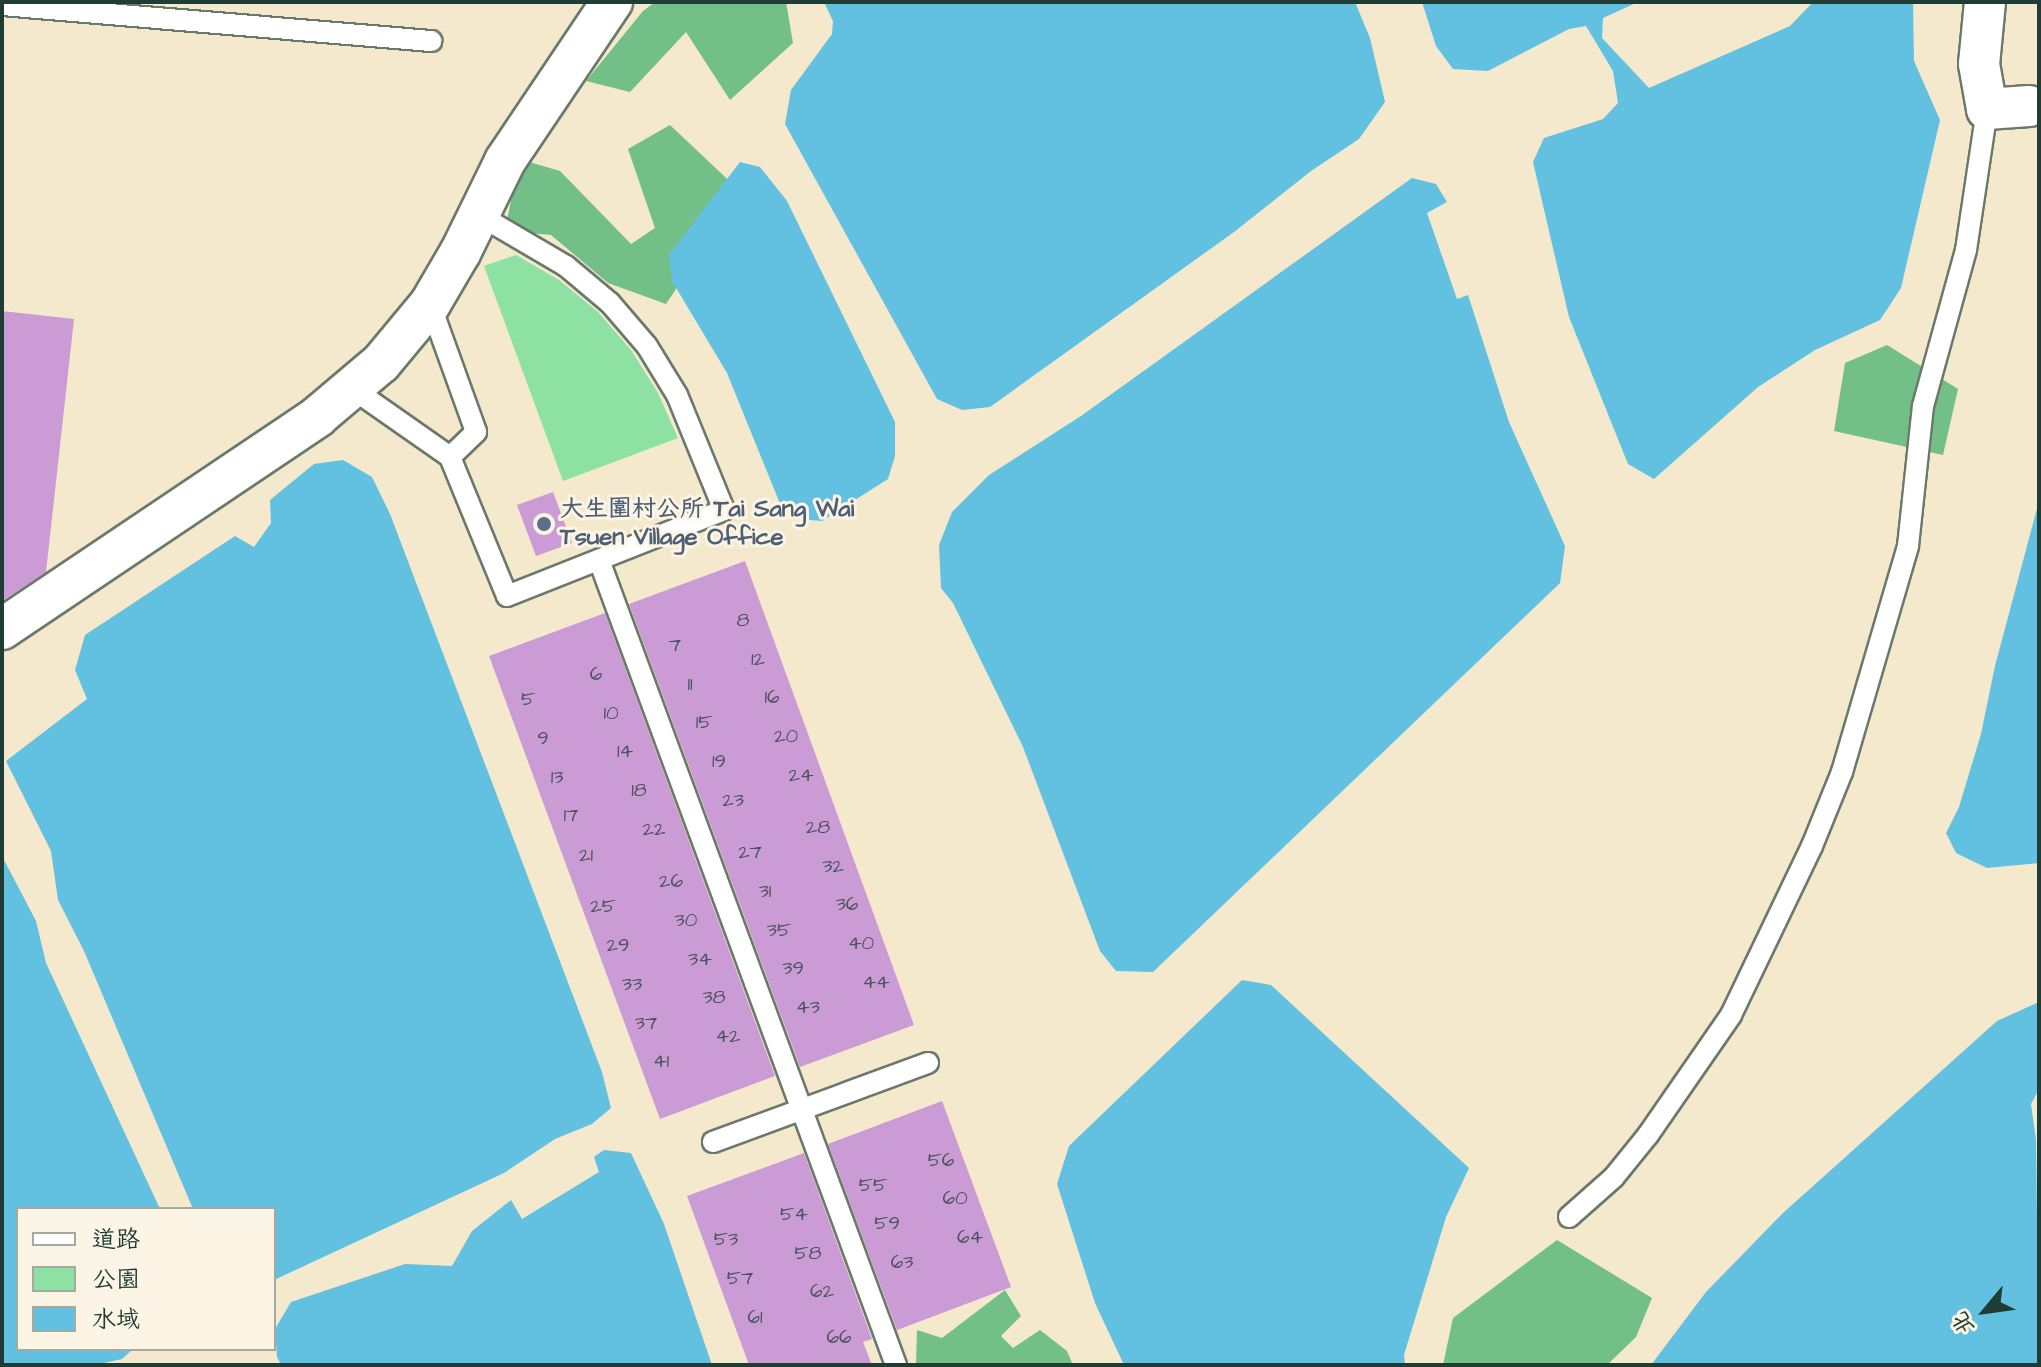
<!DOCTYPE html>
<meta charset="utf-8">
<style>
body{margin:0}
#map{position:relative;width:2041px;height:1367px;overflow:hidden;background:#f4e8cd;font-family:"Architects Daughter","LXGW WenKai TC",sans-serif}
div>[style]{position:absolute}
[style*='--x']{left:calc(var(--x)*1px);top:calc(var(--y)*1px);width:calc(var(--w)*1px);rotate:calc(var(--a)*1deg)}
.green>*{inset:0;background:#8de1a2}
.forest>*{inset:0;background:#72bf88}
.water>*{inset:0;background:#62c0e0}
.building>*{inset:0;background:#ca9bd5}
.roads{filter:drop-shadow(2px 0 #6a796a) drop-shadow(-2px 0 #6a796a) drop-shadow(0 2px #6a796a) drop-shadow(0 -2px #6a796a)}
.service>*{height:20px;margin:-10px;padding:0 10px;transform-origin:10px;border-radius:10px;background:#fff}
.minor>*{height:40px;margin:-20px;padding:0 20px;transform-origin:20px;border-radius:20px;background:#fff}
.dots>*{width:22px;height:22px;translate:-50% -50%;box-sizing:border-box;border:4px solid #fcf5e5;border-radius:50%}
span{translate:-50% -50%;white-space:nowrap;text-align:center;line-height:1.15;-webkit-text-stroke:6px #fcf5e5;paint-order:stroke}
.number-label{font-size:20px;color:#4a545c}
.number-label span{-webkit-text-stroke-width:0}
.service-label{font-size:24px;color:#4e5e75;font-weight:700}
.left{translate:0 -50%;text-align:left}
.frame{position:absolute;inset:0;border:4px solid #1f3d34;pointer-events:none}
.legend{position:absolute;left:16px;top:1207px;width:260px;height:144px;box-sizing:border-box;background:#fcf5e5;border:2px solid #a4ab9e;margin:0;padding:10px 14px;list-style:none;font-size:24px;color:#1f3d34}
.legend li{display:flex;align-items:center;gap:16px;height:40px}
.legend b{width:40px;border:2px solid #a4ab9e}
.north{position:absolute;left:1945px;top:1271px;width:80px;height:80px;-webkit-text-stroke:6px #fcf5e5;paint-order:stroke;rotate:241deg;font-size:22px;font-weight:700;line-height:32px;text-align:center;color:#1f3d34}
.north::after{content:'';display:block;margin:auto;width:28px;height:36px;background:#1f3d34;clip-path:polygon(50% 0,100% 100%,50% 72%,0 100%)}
</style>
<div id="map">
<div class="green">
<div style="clip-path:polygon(516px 255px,559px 280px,598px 312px,631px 350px,658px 393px,678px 438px,563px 481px,484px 266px)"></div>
</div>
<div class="forest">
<div style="clip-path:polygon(655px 2px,786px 2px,793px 43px,730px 100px,686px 32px,630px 92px,586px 81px,643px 11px)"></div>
<div style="clip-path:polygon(670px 125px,741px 192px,666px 304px,608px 283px,551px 235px,505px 231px,519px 159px,560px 171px,631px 244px,655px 228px,628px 149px)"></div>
<div style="clip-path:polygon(1887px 345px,1958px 389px,1943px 455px,1834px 431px,1845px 363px)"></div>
<div style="clip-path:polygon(1557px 1240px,1652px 1298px,1636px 1337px,1607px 1365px,1443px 1365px,1453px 1318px)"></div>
<div style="clip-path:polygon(1005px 1290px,1021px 1316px,1001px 1336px,1013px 1348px,1040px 1330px,1067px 1351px,1073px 1365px,916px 1365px,917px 1330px,942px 1338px)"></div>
</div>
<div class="water">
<div style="clip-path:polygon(824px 2px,1355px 2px,1370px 38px,1385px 102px,1359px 139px,1311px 171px,1234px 232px,990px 407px,962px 410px,937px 399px,785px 124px,791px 90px,832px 34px,833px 21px)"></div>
<div style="clip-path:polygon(1422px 2px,1638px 2px,1603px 18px,1602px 38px,1649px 88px,1790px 26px,1813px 2px,1913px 2px,1914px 61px,1940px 120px,1901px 288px,1880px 320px,1815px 350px,1758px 387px,1654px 479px,1628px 464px,1569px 317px,1533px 162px,1544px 138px,1603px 119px,1618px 103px,1613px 71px,1586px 26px,1569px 29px,1488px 71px,1453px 69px,1436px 46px)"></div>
<div style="clip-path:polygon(740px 162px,760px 167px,787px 201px,895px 422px,895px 456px,888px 479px,822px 521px,798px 519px,781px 506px,727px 373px,672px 281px,669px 255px)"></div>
<div style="clip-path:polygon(1412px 178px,1436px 184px,1447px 202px,1427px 213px,1457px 299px,1468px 295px,1509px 422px,1565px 546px,1560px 583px,1153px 972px,1116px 971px,1100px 951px,1023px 747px,953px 603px,941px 588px,939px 545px,952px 512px,989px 475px,1081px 416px)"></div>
<div style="clip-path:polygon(343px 460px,372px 477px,390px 514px,602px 1072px,611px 1108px,592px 1124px,555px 1139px,504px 1173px,274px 1280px,274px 1209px,193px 1209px,84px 951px,58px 900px,51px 851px,6px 761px,87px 699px,75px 670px,85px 635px,235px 536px,254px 547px,271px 523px,270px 500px,314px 464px)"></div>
<div style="clip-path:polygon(2039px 501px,2039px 863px,1987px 868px,1956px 853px,1946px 833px,1959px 807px,1981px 734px,1995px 666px)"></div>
<div style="clip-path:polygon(2px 856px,36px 921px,46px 963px,160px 1209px,18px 1209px,18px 1349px,133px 1349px,122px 1359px,95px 1365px,2px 1365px)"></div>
<div style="clip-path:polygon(1242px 980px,1271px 985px,1469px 1168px,1446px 1217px,1404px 1355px,1405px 1365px,1124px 1365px,1095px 1303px,1057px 1184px,1069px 1146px)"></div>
<div style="clip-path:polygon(2039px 1002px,2039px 1089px,2031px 1104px,2036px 1140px,2039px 1365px,1651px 1365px,1706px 1292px,1783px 1213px,1997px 1021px)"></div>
<div style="clip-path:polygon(604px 1150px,631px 1153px,664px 1224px,712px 1365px,281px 1365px,277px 1357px,275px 1329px,291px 1302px,405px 1264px,452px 1266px,472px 1231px,511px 1200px,522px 1219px,599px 1172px,594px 1157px)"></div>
</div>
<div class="building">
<div style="clip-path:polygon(2px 311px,74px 319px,46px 572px,2px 601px)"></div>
<div style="clip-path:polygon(553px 492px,572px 543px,536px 556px,517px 505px)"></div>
<div style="clip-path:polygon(745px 561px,914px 1025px,800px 1067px,629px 604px)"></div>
<div style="clip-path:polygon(605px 613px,775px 1076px,660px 1119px,489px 656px)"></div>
<div style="clip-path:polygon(942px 1101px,1011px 1287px,897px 1330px,828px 1144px)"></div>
<div style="clip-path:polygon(804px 1153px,872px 1339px,863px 1342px,872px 1365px,749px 1365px,687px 1196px)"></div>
</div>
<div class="roads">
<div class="service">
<div style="--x:2;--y:5;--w:431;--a:4.8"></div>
<div style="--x:430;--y:304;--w:136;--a:70.2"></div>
<div style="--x:476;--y:432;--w:36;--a:136"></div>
<div style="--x:353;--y:389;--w:118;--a:35"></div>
<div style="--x:450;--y:457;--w:150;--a:67.7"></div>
<div style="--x:507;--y:596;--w:233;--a:-21.6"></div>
<div style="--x:724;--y:510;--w:124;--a:-112.2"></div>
<div style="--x:677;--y:395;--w:57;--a:-121.5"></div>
<div style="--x:647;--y:346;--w:57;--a:-130.7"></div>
<div style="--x:610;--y:303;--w:57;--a:-139.9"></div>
<div style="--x:566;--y:266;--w:101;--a:-149.6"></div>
<div style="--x:599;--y:560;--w:858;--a:69.75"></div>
<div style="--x:713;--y:1142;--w:229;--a:-20.2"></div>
<div style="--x:1569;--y:1217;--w:60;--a:-41.6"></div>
<div style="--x:1614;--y:1177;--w:54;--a:-51"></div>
<div style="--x:1648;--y:1135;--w:146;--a:-55.3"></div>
<div style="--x:1731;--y:1015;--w:187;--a:-64.4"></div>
<div style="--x:1812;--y:846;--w:80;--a:-67.9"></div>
<div style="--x:1842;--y:772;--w:235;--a:-73.7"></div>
<div style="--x:1908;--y:546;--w:141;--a:-83.9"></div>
<div style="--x:1923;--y:406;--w:162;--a:-74.6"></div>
<div style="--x:1966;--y:250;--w:143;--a:-81.5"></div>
</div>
<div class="minor">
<div style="--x:1985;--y:2;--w:62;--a:95.5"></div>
<div style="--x:1979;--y:64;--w:46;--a:79.9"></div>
<div style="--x:1987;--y:109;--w:42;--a:-4.1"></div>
<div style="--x:2;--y:629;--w:380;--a:-33.9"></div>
<div style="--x:317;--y:417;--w:84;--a:-40.2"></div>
<div style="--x:381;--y:363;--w:77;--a:-50.3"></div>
<div style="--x:430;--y:304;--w:61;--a:-59.7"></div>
<div style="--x:461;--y:251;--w:100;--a:-63.9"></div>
<div style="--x:505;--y:161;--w:192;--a:-56.1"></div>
</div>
</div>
<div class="dots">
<div style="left:544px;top:524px;background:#5c6f8a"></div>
</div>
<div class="number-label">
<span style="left:743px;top:620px">8</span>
<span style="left:675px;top:645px">7</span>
<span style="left:758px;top:659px">12</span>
<span style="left:596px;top:674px">6</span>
<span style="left:690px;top:684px">11</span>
<span style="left:772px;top:697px">16</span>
<span style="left:528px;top:699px">5</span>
<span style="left:611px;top:713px">10</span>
<span style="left:704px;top:722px">15</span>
<span style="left:786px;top:736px">20</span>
<span style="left:543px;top:738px">9</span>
<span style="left:625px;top:751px">14</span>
<span style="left:719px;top:761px">19</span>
<span style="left:801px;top:775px">24</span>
<span style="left:557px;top:777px">13</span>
<span style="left:639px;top:790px">18</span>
<span style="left:733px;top:800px">23</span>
<span style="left:571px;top:815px">17</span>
<span style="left:818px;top:827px">28</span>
<span style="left:654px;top:829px">22</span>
<span style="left:750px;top:852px">27</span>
<span style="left:586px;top:855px">21</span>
<span style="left:833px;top:866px">32</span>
<span style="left:671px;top:881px">26</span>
<span style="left:765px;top:891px">31</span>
<span style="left:847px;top:904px">36</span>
<span style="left:603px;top:906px">25</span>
<span style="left:686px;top:920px">30</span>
<span style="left:779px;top:930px">35</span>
<span style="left:861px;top:943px">40</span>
<span style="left:618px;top:945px">29</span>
<span style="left:700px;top:959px">34</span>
<span style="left:793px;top:968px">39</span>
<span style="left:876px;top:982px">44</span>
<span style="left:632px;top:984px">33</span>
<span style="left:714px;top:997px">38</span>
<span style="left:808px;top:1007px">43</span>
<span style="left:646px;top:1023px">37</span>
<span style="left:728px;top:1036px">42</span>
<span style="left:661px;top:1061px">41</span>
<span style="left:941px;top:1160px">56</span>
<span style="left:873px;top:1185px">55</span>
<span style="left:955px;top:1198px">60</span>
<span style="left:794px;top:1214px">54</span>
<span style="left:887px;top:1223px">59</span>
<span style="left:970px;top:1237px">64</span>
<span style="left:726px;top:1239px">53</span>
<span style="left:808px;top:1253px">58</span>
<span style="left:902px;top:1262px">63</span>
<span style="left:740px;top:1278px">57</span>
<span style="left:822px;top:1291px">62</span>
<span style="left:755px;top:1317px">61</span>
<span style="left:839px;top:1337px">66</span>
</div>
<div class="service-label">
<span class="left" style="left:560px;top:524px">大生圍村公所 Tai Sang Wai<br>Tsuen Village Office</span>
</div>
<div class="frame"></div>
<ul class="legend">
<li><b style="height:10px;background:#fff"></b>道路</li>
<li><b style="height:22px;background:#8de1a2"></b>公園</li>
<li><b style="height:22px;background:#62c0e0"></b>水域</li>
</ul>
<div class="north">北</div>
</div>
